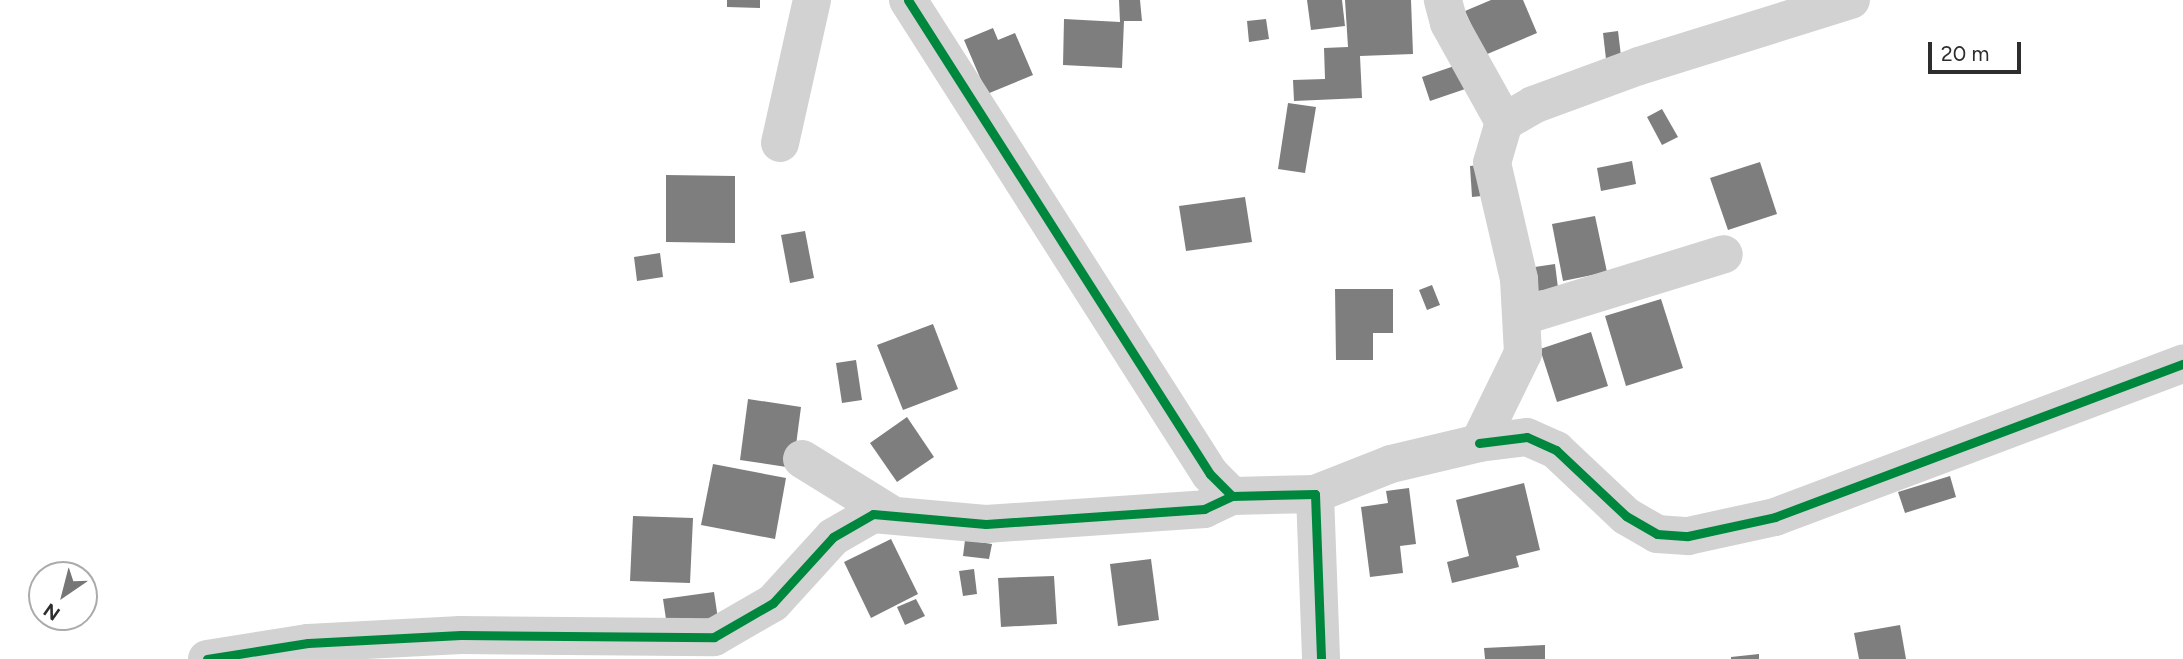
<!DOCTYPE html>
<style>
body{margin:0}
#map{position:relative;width:2183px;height:659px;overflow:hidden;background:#fff;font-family:Figtree,sans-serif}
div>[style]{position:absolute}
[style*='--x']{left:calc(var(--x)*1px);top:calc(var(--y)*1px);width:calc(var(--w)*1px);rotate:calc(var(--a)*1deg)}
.building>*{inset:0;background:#7e7e7e}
.minor>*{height:38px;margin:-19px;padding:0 19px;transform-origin:19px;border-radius:19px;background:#d2d2d2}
.cycleway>*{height:9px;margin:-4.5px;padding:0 4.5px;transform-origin:4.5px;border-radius:4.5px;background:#00873e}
span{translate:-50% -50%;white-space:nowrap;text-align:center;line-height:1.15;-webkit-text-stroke:7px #fff;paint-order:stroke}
.north{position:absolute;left:28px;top:561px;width:70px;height:70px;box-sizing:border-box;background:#fff;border:2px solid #ababab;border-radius:50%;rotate:215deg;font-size:19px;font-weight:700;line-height:28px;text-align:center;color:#2d2d2d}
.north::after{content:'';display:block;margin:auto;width:24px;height:32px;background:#767676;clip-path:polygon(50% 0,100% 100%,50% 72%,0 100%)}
.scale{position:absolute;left:1928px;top:42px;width:93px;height:32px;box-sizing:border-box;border:4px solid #2d2d2d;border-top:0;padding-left:9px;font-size:21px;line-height:24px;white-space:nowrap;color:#2d2d2d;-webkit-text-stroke:5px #fff;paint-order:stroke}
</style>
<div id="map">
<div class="building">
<div style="clip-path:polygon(727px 0,760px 0,760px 8px,727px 7px)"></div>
<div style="clip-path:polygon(1119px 0,1140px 0,1142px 21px,1124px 21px,1122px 68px,1063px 65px,1064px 19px,1120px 22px)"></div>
<div style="clip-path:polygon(1307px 0,1342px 0,1345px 26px,1311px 30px)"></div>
<div style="clip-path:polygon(1345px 0,1411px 0,1413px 54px,1360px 56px,1362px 98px,1294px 101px,1293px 80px,1325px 79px,1324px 48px,1348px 47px)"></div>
<div style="clip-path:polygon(1491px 0,1523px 0,1537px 33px,1485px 55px,1465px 11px)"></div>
<div style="clip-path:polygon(1266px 19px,1269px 39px,1249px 42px,1247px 21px)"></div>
<div style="clip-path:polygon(993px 28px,998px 40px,1015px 33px,1033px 75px,987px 94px,964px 40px)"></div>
<div style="clip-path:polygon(1618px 31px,1621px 56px,1606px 59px,1603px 33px)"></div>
<div style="clip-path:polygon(1463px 63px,1471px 87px,1430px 101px,1422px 77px)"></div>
<div style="clip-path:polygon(1288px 103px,1316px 107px,1305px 173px,1278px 169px)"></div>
<div style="clip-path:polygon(1662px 109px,1678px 137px,1662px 145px,1647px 117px)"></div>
<div style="clip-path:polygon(1632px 161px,1636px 184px,1601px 191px,1597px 168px)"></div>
<div style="clip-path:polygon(1760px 162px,1777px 214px,1728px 230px,1710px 178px)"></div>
<div style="clip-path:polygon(1490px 164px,1492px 195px,1472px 197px,1470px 166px)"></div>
<div style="clip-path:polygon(666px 175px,735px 176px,735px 243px,666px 242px)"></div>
<div style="clip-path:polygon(1245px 197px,1252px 242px,1186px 251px,1179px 206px)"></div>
<div style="clip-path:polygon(1595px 216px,1607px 272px,1563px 281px,1552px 224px)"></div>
<div style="clip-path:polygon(805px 231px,814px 278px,790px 283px,781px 235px)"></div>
<div style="clip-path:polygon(660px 253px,663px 277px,637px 281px,634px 257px)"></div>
<div style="clip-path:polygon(1555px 264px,1558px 288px,1531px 292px,1528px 268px)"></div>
<div style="clip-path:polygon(1432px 285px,1440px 305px,1427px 310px,1419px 290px)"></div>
<div style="clip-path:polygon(1335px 289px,1393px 289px,1393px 333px,1373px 333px,1373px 360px,1336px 360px)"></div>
<div style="clip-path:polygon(1661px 299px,1683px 368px,1626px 386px,1605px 316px)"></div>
<div style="clip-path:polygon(933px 324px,958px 389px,903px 410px,877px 345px)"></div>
<div style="clip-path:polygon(1591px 332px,1608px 386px,1557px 402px,1540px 349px)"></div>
<div style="clip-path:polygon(856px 360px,862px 400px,842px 403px,836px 363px)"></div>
<div style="clip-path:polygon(748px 399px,801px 407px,793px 468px,740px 460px)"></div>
<div style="clip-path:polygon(907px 417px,934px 457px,897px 482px,870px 443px)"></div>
<div style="clip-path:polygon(713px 464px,786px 478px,775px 539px,701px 525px)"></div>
<div style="clip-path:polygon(1950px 476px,1956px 497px,1905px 513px,1898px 492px)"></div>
<div style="clip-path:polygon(1524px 483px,1540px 550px,1516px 556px,1519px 567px,1452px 583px,1447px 562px,1469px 556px,1456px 500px)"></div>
<div style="clip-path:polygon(1409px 488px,1416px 544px,1400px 546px,1403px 573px,1370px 577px,1361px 507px,1388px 503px,1386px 491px)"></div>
<div style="clip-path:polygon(633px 516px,693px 518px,690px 583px,630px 581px)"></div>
<div style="clip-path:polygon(891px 539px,918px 594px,871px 618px,844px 562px)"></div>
<div style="clip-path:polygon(965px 540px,992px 544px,989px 559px,963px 556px)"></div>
<div style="clip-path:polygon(1151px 559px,1159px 620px,1118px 626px,1110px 564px)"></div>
<div style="clip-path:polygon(974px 569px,977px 594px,963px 596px,959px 571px)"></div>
<div style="clip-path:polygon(1054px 576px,1057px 624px,1001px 627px,998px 578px)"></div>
<div style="clip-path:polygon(714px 592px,718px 619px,667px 626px,663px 599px)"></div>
<div style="clip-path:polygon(916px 599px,925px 616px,905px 625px,897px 607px)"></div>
<div style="clip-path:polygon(1900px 625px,1906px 659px,1859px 659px,1854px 633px)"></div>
<div style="clip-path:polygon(1545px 645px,1545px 659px,1485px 659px,1484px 648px)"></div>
<div style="clip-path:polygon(1759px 654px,1759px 659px,1731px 659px,1731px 657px)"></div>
</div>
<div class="minor">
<div style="--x:908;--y:0;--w:562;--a:57.5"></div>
<div style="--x:1210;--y:474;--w:31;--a:45"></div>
<div style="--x:1232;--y:496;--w:83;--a:-1.4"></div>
<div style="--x:1315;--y:494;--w:165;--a:87.9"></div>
<div style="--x:1504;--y:122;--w:34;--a:-30"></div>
<div style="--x:1533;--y:105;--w:113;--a:-20.2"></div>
<div style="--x:1639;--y:66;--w:222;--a:-17.3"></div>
<div style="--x:780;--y:143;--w:147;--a:-77.4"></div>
<div style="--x:1523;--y:316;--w:210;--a:-17.1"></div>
<div style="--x:1479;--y:443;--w:48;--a:-7.1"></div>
<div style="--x:1527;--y:437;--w:32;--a:24"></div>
<div style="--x:1556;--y:450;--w:96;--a:43.3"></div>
<div style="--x:1626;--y:516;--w:36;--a:30"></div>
<div style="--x:1657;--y:534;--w:31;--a:4"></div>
<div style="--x:1688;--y:536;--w:89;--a:-12.3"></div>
<div style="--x:1775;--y:517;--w:436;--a:-20.6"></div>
<div style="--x:802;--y:459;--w:102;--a:31.8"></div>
<div style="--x:1315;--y:494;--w:82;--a:-21.5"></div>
<div style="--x:1391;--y:464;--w:90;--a:-13.4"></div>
<div style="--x:1479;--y:443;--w:100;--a:-63.9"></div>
<div style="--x:1523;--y:353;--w:74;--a:-93.1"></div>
<div style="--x:1519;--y:279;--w:119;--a:-103.1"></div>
<div style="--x:1492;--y:163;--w:43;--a:-73.7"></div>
<div style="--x:1504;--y:122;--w:113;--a:-119.1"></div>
<div style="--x:1449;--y:23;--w:24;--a:-105"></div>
<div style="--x:207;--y:659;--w:102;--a:-9"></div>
<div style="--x:308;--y:643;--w:153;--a:-3"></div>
<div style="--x:461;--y:635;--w:253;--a:0.5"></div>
<div style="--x:714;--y:637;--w:68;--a:-30"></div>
<div style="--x:773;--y:603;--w:89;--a:-47.7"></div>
<div style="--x:833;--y:537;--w:46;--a:-29.9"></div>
<div style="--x:873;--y:514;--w:113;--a:5.1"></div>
<div style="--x:986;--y:524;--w:219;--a:-3.9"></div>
<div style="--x:1204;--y:509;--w:31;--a:-25"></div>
</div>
<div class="cycleway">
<div style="--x:908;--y:0;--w:562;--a:57.5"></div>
<div style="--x:1210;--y:474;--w:31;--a:45"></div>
<div style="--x:1232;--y:496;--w:83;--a:-1.4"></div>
<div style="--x:1315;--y:494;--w:165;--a:87.9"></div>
<div style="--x:1479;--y:443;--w:48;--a:-7.1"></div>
<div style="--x:1527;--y:437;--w:32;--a:24"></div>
<div style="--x:1556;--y:450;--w:96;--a:43.3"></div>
<div style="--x:1626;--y:516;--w:36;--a:30"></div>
<div style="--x:1657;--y:534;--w:31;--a:4"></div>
<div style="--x:1688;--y:536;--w:89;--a:-12.3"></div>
<div style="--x:1775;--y:517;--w:436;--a:-20.6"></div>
<div style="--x:207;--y:659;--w:102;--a:-9"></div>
<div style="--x:308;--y:643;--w:153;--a:-3"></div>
<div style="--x:461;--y:635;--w:253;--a:0.5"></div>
<div style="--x:714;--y:637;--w:68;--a:-30"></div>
<div style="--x:773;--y:603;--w:89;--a:-47.7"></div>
<div style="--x:833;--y:537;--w:46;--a:-29.9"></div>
<div style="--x:873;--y:514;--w:113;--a:5.1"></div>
<div style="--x:986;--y:524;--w:219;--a:-3.9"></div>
<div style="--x:1204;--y:509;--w:31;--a:-25"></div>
</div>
<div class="north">N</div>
<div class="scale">20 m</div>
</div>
